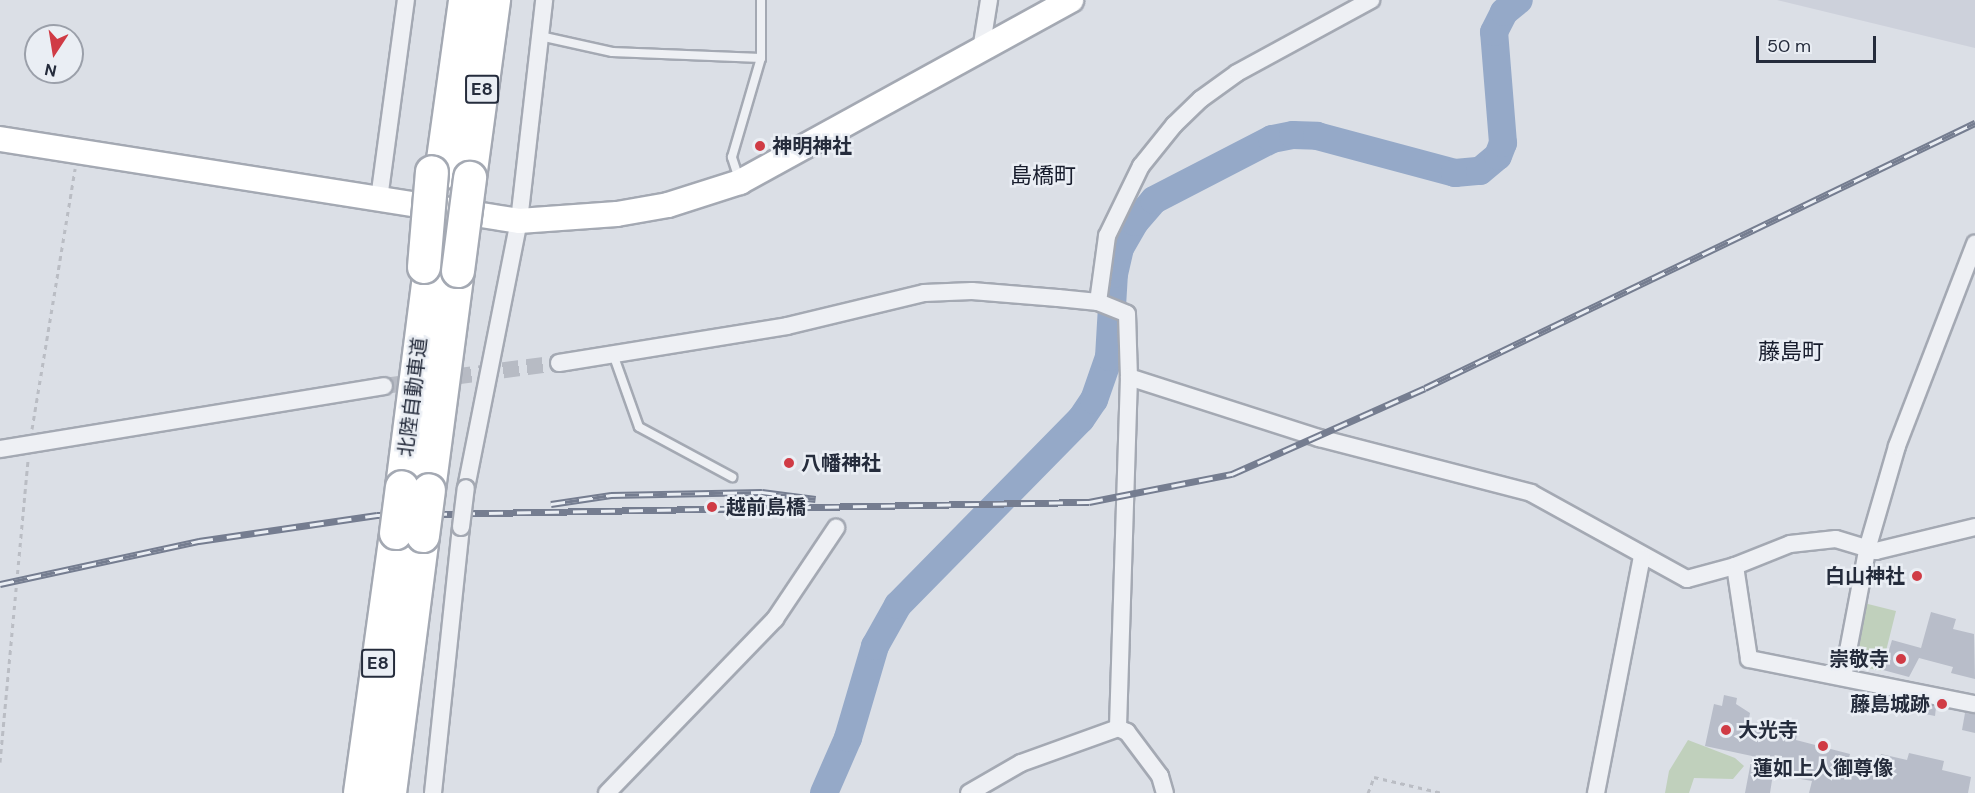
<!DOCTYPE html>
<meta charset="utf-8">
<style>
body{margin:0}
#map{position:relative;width:1975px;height:793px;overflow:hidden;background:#dbdfe6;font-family:"DM Sans","Noto Sans JP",sans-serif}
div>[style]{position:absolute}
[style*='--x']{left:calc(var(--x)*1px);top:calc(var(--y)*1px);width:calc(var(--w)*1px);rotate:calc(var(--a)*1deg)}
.built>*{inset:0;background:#cdd1db}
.green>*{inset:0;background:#c0d0bc}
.river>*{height:28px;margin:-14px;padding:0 14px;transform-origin:14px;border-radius:14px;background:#95a9c8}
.building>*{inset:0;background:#b8bdc9}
.street-tunnel>*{height:16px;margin-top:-8px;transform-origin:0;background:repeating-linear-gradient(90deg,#b7bbc4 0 16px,transparent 0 24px)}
.path>*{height:3px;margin-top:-1.5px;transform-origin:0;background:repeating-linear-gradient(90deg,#babdc4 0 4.5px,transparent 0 9px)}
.roads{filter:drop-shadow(2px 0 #a4a9b3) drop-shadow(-2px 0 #a4a9b3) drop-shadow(0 2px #a4a9b3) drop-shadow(0 -2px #a4a9b3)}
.lane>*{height:8px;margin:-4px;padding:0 4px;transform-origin:4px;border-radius:4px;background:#eef0f4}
.street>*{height:16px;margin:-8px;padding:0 8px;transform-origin:8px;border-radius:8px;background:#eef0f4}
.secondary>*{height:24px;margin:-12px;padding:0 12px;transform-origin:12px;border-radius:12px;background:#fff}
.highway>*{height:32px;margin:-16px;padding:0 16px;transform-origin:16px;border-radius:16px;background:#fff}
.rail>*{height:7px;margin-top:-3.5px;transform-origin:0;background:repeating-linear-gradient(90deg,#eaeef4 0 14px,#757d90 0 28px);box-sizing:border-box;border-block:2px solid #757d90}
.bridges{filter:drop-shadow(2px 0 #a4a9b3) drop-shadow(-2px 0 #a4a9b3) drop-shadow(0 2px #a4a9b3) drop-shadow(0 -2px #a4a9b3)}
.street-bridge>*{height:16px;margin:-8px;padding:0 8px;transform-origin:8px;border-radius:8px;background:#eef0f4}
.highway-bridge>*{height:32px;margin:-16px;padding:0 16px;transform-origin:16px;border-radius:16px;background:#fff}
.dots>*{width:16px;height:16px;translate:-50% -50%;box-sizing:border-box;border:3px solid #eaeef4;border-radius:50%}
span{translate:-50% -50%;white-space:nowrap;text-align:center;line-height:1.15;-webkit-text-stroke:5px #eaeef4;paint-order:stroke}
.shield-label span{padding:2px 4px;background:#eaeef4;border:2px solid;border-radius:4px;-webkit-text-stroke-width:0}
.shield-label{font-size:18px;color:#252c3c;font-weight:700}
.poi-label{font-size:20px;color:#252c3c;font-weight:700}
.left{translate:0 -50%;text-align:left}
.right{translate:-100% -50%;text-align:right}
.street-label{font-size:20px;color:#252c3c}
.quarter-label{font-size:22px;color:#181d2d}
.north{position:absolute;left:24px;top:24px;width:60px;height:60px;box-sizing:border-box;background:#eaeef4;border:2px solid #9ba0aa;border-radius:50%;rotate:192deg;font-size:16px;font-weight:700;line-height:24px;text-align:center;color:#252c3c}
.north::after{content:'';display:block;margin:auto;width:21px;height:27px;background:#d03b45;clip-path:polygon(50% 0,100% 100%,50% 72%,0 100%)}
.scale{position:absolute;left:1756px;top:36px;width:120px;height:27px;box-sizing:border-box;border:3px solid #252c3c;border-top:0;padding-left:8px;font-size:18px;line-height:21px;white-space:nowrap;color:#252c3c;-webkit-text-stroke:4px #eaeef4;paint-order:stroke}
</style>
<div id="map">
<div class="built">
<div style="clip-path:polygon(1777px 0,1975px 0,1975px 48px)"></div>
</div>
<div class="green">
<div style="clip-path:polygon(1864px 603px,1896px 611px,1881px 671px,1851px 664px)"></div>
<div style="clip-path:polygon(1688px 740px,1735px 758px,1744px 766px,1733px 779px,1694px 778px,1689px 793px,1665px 793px,1669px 771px)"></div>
</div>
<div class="river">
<div style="--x:824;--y:793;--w:60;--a:-66.4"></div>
<div style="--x:848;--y:738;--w:96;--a:-73.6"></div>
<div style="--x:875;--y:646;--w:47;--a:-60.7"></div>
<div style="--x:898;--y:605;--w:261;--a:-45.5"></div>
<div style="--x:1081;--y:419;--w:23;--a:-56"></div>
<div style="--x:1094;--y:400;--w:46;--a:-70.8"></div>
<div style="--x:1109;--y:357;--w:83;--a:-86.6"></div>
<div style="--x:1114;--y:274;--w:27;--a:-77"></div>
<div style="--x:1120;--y:248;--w:30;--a:-60"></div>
<div style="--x:1135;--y:222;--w:29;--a:-49"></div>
<div style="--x:1154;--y:200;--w:133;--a:-27.3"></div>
<div style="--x:1272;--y:139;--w:21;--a:-11"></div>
<div style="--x:1293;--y:135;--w:24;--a:2"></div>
<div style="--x:1317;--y:136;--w:143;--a:15"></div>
<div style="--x:1455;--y:173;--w:25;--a:-5"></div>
<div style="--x:1480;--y:171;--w:23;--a:-40"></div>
<div style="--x:1498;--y:156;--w:14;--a:-69"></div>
<div style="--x:1503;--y:143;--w:111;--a:-94.6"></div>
<div style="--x:1494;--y:32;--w:22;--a:-63"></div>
<div style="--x:1504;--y:12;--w:19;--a:-39"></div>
</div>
<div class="building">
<div style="clip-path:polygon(1931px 612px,1956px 619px,1953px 629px,1974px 634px,1975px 679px,1951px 673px,1953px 667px,1919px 658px,1909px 677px,1883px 670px,1892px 640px,1921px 648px)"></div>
<div style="clip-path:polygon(1724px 695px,1737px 698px,1736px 704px,1750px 713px,1748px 724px,1776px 730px,1779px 726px,1798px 730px,1796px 740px,1850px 754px,1848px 761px,1878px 767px,1881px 754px,1907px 760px,1909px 753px,1944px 761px,1942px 770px,1971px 777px,1968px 793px,1809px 793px,1812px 781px,1773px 774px,1770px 793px,1745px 793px,1752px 756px,1705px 746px,1714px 704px,1722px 706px)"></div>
<div style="clip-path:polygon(1912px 702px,1936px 707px,1935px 716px,1910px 711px)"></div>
<div style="clip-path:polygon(1965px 713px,1975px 714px,1975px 733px,1962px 730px)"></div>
</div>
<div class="street-tunnel">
<div style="--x:384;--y:386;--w:177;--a:-7.5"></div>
</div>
<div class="path">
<div style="--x:32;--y:429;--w:264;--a:-80.6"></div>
<div style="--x:0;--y:762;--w:304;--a:-84.7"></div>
<div style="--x:1368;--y:793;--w:17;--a:-69"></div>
<div style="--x:1374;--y:777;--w:70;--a:13.2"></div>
</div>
<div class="roads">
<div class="lane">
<div style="--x:540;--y:36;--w:74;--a:12.5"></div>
<div style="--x:612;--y:52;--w:149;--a:2.3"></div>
<div style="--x:739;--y:179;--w:23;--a:-108"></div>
<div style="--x:732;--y:157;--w:103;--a:-73.7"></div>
<div style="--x:761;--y:58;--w:58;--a:-90"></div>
<div style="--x:613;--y:354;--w:77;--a:70.4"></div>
<div style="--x:639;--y:427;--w:106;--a:28.3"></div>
</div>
<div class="street">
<div style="--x:981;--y:50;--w:51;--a:-80.9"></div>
<div style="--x:379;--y:199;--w:201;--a:-82.3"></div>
<div style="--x:1098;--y:302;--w:67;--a:-82.2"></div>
<div style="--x:1107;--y:236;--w:78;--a:-64.1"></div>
<div style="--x:1141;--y:166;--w:53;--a:-51.2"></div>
<div style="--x:1174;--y:125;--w:37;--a:-44"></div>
<div style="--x:1201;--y:99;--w:44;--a:-35.8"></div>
<div style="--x:1237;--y:73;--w:153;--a:-28.6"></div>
<div style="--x:559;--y:363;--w:231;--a:-9.2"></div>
<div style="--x:787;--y:326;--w:141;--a:-13.5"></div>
<div style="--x:924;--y:293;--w:48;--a:-2.4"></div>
<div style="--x:972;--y:291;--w:86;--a:4.7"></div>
<div style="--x:1058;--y:298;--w:40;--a:5.7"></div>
<div style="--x:1098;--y:302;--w:31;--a:22"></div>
<div style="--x:1127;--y:314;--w:63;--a:88.2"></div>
<div style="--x:1129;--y:377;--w:351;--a:91.8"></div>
<div style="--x:1129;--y:377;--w:200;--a:17.8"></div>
<div style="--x:1319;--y:438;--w:219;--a:14.5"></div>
<div style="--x:1531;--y:493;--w:178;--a:28.9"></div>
<div style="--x:1687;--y:579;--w:50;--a:-15.2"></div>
<div style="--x:1735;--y:566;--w:59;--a:-21.8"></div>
<div style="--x:1790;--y:544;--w:46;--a:-6.2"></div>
<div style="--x:1836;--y:539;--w:42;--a:16.7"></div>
<div style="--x:1876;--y:551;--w:102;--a:-13.6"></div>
<div style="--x:0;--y:449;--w:389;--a:-9.3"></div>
<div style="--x:466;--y:488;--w:272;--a:-78.8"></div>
<div style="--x:519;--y:221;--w:222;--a:-83.5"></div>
<div style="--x:1735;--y:566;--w:94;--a:81.4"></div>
<div style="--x:1749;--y:659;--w:230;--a:11.3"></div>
<div style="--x:1843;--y:677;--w:133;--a:-79.2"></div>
<div style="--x:1868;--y:546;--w:104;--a:-73.8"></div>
<div style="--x:1897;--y:446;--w:217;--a:-68.9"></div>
<div style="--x:433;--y:793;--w:267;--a:-84"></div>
<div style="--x:607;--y:793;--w:242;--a:-46"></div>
<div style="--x:775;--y:619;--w:110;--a:-56.2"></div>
<div style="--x:969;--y:793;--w:60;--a:-30"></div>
<div style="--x:1021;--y:763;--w:103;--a:-19.8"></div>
<div style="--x:1118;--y:728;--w:10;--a:24"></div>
<div style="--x:1127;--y:732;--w:55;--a:53.1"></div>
<div style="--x:1160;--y:776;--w:18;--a:74"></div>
<div style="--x:1596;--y:793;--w:240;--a:-79"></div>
</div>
<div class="secondary">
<div style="--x:0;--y:139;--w:525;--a:8.98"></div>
<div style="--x:519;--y:221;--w:98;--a:-4.1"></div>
<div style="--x:617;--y:214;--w:52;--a:-10"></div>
<div style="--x:668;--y:205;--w:76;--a:-17.7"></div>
<div style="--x:740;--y:182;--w:378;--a:-28.8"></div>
</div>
<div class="highway">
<div style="--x:441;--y:174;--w:176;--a:-82.1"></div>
<div style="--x:470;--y:178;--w:180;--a:-82.3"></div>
<div style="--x:402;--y:487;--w:222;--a:-82.7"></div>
<div style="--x:429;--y:490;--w:221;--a:-82.5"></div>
<div style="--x:360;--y:793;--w:262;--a:-82.1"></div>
<div style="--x:390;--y:793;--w:259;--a:-82.7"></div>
</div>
</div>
<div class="rail">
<div style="--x:551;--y:504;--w:61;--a:-8.5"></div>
<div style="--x:611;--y:495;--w:151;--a:-1.1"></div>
<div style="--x:762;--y:492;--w:54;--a:7.4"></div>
<div style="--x:0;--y:584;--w:204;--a:-12.2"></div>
<div style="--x:199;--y:541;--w:180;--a:-8.3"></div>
<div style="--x:377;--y:515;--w:712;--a:-1.05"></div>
<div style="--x:1089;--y:502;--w:146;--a:-11.1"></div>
<div style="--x:1232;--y:474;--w:211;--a:-24"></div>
<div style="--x:1425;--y:388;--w:611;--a:-25.73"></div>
</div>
<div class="bridges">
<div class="street-bridge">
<div style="--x:461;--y:527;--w:39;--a:-83"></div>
</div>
<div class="highway-bridge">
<div style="--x:424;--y:267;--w:95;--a:-85.2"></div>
<div style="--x:458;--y:271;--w:94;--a:-82.6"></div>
<div style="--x:396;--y:533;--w:46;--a:-82.6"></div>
<div style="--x:423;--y:536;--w:46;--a:-82.6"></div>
</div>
</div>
<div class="dots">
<div style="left:760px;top:146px;background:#d03b45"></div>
<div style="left:789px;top:463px;background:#d03b45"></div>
<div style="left:712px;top:507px;background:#d03b45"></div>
<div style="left:1917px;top:576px;background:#d03b45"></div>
<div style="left:1901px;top:659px;background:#d03b45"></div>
<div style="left:1942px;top:704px;background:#d03b45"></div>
<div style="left:1726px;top:730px;background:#d03b45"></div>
<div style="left:1823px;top:746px;background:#d03b45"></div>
</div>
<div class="shield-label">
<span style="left:482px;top:89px">E8</span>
<span style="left:378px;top:663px">E8</span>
</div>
<div class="poi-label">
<span class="left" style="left:772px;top:146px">神明神社</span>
<span class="left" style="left:801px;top:463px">八幡神社</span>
<span class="left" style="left:726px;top:507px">越前島橋</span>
<span class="right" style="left:1905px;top:576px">白山神社</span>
<span class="right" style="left:1889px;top:659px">崇敬寺</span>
<span class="right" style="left:1930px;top:704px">藤島城跡</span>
<span class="left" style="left:1738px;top:730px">大光寺</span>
<span style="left:1823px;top:768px">蓮如上人御尊像</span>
</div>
<div class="street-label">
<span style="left:413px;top:397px;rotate:-83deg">北陸自動車道</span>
</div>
<div class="quarter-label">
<span style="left:1043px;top:176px">島橋町</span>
<span style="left:1791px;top:352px">藤島町</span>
</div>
<div class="north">N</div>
<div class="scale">50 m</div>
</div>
